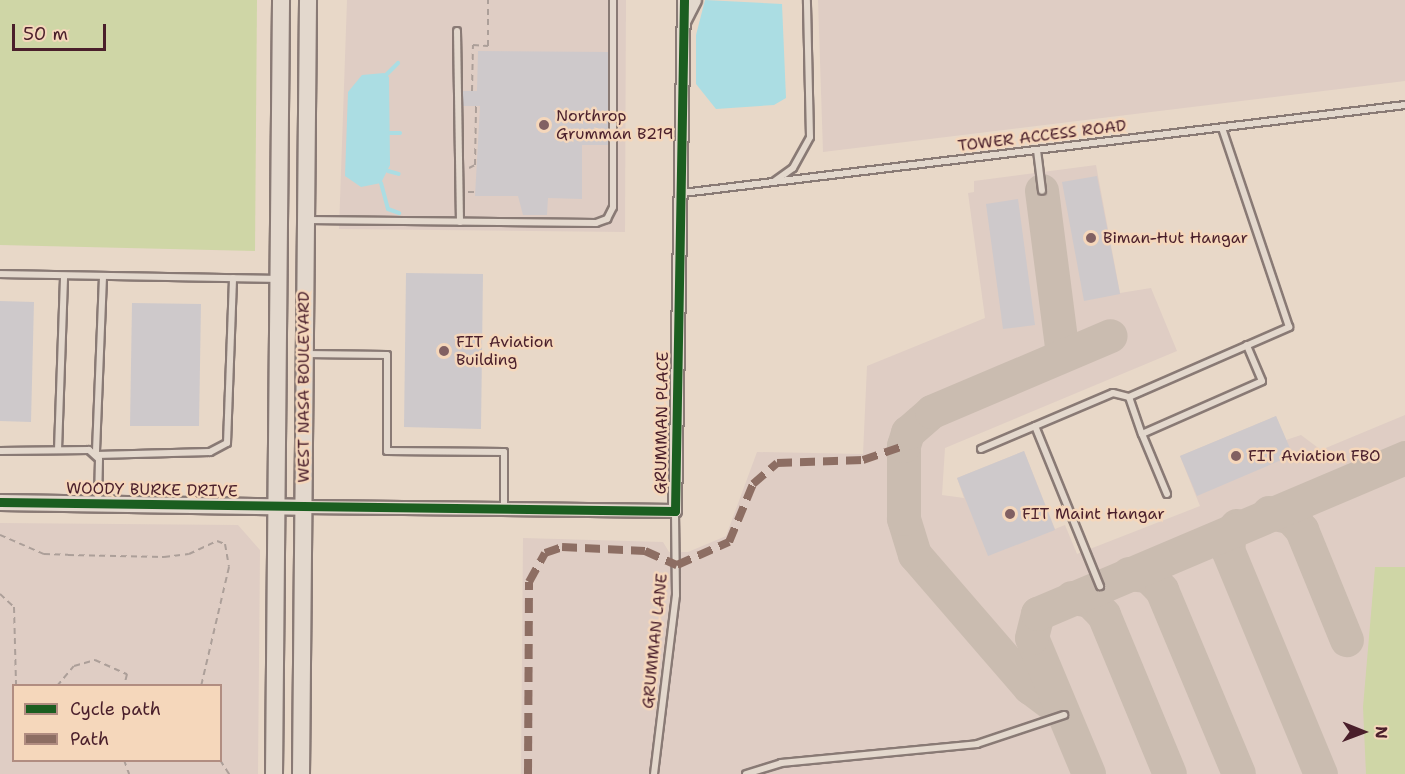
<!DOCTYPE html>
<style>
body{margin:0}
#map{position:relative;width:1405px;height:774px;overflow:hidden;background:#e8d8c8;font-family:"Shantell Sans",sans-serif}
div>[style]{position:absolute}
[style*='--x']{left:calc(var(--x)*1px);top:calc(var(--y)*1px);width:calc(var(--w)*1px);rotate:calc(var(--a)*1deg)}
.built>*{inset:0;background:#dfcdc4}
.green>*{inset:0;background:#cfd6a6}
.water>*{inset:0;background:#abdde3}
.stream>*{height:4px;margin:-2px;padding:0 2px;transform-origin:2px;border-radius:2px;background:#abdde3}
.taxiway>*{height:34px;margin:-17px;padding:0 17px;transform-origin:17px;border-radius:17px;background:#cabcb0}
.building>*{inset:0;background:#cec9cb}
.path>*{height:2px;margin-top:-1px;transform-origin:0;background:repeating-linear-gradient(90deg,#ac9f99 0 6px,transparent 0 10.5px)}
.roads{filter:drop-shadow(2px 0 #897a75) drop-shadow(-2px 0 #897a75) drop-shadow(0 2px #897a75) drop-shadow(0 -2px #897a75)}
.service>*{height:6px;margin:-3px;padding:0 3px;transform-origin:3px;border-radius:3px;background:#e3d8cd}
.minor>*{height:12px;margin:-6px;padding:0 6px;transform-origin:6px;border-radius:6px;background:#e3d8cd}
.tertiary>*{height:15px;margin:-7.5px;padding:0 7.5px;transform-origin:7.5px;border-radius:7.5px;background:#e3d8cd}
.secondary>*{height:16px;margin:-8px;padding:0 8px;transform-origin:8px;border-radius:8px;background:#e3d8cd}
.quiet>*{height:8px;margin-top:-4px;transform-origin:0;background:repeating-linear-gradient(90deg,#8d6e63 0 15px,transparent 0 23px)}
.cycleway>*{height:9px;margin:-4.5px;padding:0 4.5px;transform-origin:4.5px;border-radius:4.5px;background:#1b5e20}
.dots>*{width:16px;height:16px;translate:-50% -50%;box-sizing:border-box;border:3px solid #f5d7bb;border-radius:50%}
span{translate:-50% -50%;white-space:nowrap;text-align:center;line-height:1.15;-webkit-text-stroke:5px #f5d7bb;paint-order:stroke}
.poi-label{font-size:16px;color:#4a1f2b}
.left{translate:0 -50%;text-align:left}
.street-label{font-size:16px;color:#4a1f2b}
.legend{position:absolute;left:12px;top:684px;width:210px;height:78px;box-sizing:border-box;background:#f5d7bb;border:2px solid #b18d81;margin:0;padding:8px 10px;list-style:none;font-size:18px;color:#4a1f2b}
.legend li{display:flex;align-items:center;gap:12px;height:30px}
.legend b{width:30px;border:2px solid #b18d81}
.north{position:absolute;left:1333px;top:702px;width:60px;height:60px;-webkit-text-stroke:4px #f5d7bb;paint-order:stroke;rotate:91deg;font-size:16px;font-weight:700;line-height:24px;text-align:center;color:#4a1f2b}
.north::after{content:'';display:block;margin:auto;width:21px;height:27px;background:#4a1f2b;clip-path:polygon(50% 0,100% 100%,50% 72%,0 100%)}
.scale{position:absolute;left:12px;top:24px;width:94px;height:27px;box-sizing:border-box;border:3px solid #4a1f2b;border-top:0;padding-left:8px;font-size:18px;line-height:21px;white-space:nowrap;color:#4a1f2b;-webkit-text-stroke:4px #f5d7bb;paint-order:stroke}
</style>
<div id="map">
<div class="built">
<div style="clip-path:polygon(347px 0,626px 0,625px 232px,339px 229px)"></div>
<div style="clip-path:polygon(818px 0,1405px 0,1405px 81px,823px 152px)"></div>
<div style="clip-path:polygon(1096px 165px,1120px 293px,1151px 288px,1177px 351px,945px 448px,942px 495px,964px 498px,957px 478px,1024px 451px,1055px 529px,1065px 525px,1077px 554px,1200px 506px,1180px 456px,1276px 416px,1286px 440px,1301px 435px,1321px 450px,1405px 415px,1405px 774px,521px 774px,523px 538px,663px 542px,669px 552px,688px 552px,726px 536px,757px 452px,863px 454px,867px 366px,985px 318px,968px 193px,974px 192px,974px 181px)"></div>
<div style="clip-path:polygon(evenodd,0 523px,238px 525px,260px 550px,258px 774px,0 774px,0 523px,14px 686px,220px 686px,220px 760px,14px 760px,14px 686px)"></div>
</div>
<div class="green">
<div style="clip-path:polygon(0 0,257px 0,255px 251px,0 245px)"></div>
<div style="clip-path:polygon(1375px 567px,1405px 567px,1405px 774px,1366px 774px,1363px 707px)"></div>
</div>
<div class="water">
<div style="clip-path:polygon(705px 0,782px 4px,786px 98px,774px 105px,716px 109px,696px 84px,696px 35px)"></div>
<div style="clip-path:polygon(384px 73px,389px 77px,390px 165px,381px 183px,361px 187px,345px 176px,348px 92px,362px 75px)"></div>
</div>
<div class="stream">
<div style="--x:386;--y:75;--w:17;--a:-45"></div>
<div style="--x:390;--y:133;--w:10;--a:0"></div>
<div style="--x:388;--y:171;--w:11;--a:15"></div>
<div style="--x:381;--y:183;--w:27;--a:75"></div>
<div style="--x:388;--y:209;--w:12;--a:20"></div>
</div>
<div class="taxiway">
<div style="--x:1042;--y:191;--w:166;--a:82.7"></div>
<div style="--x:1269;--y:513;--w:21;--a:11"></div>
<div style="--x:1290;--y:517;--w:18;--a:47"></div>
<div style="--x:1302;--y:530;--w:119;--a:67.8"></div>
<div style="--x:1237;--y:526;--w:11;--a:131"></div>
<div style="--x:1230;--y:534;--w:16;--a:97"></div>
<div style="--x:1228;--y:550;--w:243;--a:67.5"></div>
<div style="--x:1129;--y:574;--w:19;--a:6"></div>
<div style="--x:1148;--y:576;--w:20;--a:45"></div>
<div style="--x:1162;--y:590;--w:199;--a:67.3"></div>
<div style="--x:1072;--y:598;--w:18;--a:9"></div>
<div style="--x:1090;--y:601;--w:20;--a:45"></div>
<div style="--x:1104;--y:615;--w:172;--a:67.5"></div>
<div style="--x:1061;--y:711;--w:39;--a:-143"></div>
<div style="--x:1030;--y:688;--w:176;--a:-130.8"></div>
<div style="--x:915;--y:555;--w:38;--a:-107"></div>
<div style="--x:904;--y:519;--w:73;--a:-90"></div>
<div style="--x:904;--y:446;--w:14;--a:-73"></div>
<div style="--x:908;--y:433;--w:32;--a:-41"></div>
<div style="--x:932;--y:412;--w:194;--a:-23"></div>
<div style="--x:1089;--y:774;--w:147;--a:-112.7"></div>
<div style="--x:1032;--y:638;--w:25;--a:-76"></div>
<div style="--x:1038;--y:614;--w:399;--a:-23"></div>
</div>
<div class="building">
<div style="clip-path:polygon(478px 51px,608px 52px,608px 145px,582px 145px,582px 199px,548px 198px,547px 215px,523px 215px,518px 196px,475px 196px,480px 106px,463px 106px,463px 91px,477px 91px)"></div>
<div style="clip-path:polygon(1097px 176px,1120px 294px,1084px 301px,1062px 182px)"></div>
<div style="clip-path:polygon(1018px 199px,1035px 325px,1003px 329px,986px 204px)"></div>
<div style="clip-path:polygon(406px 273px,483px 274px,481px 429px,404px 427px)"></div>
<div style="clip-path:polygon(0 301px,34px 302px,31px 422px,0 421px)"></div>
<div style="clip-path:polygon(132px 303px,201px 304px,199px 426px,130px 426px)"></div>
<div style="clip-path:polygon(1276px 416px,1293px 455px,1197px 496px,1180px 456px)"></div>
<div style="clip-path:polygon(1024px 451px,1055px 530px,988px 556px,957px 478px)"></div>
</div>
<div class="path">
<div style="--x:472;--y:91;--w:46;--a:-88.8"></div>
<div style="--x:473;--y:45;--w:15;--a:4"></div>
<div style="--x:488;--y:46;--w:46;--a:-90"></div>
<div style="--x:469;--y:168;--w:7;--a:-27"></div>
<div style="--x:475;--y:165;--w:59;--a:-89"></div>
<div style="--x:468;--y:192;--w:7;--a:0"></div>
<div style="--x:0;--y:535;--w:48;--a:23.4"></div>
<div style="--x:44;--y:554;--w:24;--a:2"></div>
<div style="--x:68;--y:555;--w:96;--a:1.2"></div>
<div style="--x:164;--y:557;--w:25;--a:-7"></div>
<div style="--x:189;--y:554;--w:31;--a:-25"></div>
<div style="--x:217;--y:541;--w:9;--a:21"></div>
<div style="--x:225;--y:544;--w:23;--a:80"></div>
<div style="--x:229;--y:567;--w:122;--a:103.2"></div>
<div style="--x:0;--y:594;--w:19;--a:43"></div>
<div style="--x:14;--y:607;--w:79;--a:88.5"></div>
<div style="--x:57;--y:686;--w:26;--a:-50"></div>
<div style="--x:74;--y:666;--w:22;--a:-16"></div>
<div style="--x:95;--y:660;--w:35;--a:24"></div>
<div style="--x:127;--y:674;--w:12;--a:104"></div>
<div style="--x:124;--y:760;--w:15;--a:70"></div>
<div style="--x:220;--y:760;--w:17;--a:57"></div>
</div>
<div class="roads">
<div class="service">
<div style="--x:457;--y:31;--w:191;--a:89.1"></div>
<div style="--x:1037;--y:150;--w:41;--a:83"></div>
<div style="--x:775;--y:181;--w:22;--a:-36"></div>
<div style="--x:793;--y:168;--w:35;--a:-61"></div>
<div style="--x:810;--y:137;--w:137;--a:-91.3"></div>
<div style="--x:683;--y:193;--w:727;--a:-6.95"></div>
<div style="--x:307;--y:220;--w:289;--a:0.6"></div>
<div style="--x:596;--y:223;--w:12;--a:-20"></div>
<div style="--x:607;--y:219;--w:13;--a:-63"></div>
<div style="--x:613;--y:207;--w:207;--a:-90"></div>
<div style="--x:0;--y:274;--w:278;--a:1"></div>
<div style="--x:103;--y:277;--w:178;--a:92.3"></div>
<div style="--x:96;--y:455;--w:114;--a:-1.5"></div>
<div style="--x:210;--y:452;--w:19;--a:-28"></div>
<div style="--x:227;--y:443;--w:165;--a:-87.9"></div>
<div style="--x:306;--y:354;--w:81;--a:0.7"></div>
<div style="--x:387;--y:355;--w:96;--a:90"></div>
<div style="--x:387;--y:451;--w:117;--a:0.5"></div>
<div style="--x:504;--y:452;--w:59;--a:90"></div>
<div style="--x:1129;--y:397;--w:39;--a:71"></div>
<div style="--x:1035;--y:426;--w:173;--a:67.9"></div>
<div style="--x:981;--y:449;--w:143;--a:-23"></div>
<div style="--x:1113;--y:393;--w:16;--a:14"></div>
<div style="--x:1129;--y:397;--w:175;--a:-23.6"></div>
<div style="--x:1289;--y:327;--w:210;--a:-108.6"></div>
<div style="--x:58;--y:450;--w:174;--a:-88"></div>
<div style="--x:0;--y:451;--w:89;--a:-0.6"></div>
<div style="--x:89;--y:450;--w:13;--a:42"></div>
<div style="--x:99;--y:459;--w:44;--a:91.3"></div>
<div style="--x:1167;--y:494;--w:65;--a:-112.6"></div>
<div style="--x:1142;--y:434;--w:131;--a:-23.8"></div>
<div style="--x:1262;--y:381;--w:39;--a:-113"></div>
<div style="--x:654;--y:774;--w:180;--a:-83"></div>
<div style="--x:676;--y:595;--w:84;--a:-90.7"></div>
<div style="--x:746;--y:774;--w:37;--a:-17"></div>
<div style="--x:781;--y:763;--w:197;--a:-5.5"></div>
<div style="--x:977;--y:744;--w:92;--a:-18.4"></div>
</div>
<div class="minor">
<div style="--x:685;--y:20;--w:22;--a:-63"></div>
<div style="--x:303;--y:507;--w:372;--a:0.6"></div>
<div style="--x:675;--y:511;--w:511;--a:-88.99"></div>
</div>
<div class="tertiary">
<div style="--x:0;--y:502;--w:303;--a:0.9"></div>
</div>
<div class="secondary">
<div style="--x:274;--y:774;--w:774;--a:-89.48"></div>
<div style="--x:301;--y:774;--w:774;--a:-89.48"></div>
</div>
</div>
<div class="quiet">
<div style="--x:528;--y:774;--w:192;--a:-89.7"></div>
<div style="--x:529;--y:582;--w:33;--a:-61"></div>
<div style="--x:545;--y:553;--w:18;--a:-19"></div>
<div style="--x:562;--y:547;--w:83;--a:2.8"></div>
<div style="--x:645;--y:551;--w:35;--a:24"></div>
<div style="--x:677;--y:565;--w:57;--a:-23.9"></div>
<div style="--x:729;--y:542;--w:63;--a:-67.5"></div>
<div style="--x:753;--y:484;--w:32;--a:-41"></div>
<div style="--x:777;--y:463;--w:86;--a:-2"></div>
<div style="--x:863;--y:460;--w:43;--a:-18.9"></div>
</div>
<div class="cycleway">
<div style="--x:0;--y:502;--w:675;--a:0.76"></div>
<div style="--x:675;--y:511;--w:511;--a:-88.99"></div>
</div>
<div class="dots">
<div style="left:544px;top:125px;background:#816062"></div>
<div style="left:1091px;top:238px;background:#816062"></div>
<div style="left:444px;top:351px;background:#816062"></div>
<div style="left:1236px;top:456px;background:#816062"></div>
<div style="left:1010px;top:514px;background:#816062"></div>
</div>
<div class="poi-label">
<span class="left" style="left:556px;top:125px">Northrop<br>Grumman B219</span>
<span class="left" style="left:1103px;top:238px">Biman-Hut Hangar</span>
<span class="left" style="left:456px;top:351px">FIT Aviation<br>Building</span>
<span class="left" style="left:1248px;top:456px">FIT Aviation FBO</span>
<span class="left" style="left:1022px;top:514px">FIT Maint Hangar</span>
</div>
<div class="street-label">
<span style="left:1042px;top:136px;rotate:-7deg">TOWER ACCESS ROAD</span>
<span style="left:304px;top:387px;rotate:-90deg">WEST NASA BOULEVARD</span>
<span style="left:662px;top:423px;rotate:-89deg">GRUMMAN PLACE</span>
<span style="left:152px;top:490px;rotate:1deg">WOODY BURKE DRIVE</span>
<span style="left:655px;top:641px;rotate:-84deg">GRUMMAN LANE</span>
</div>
<ul class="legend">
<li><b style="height:8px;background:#1b5e20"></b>Cycle path</li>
<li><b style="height:8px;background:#8d6e63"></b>Path</li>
</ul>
<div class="north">N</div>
<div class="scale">50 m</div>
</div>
